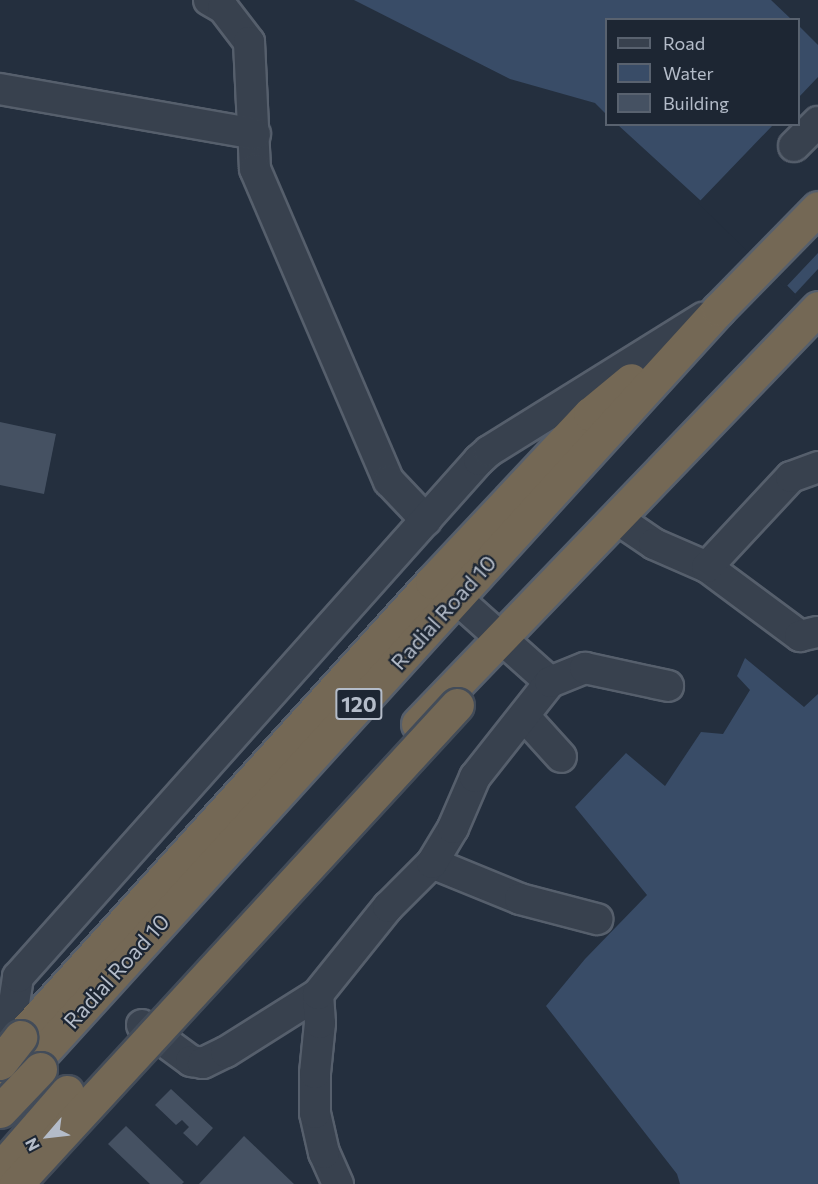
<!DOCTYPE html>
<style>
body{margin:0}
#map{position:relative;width:818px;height:1184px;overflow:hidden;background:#242f3e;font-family:Commissioner,sans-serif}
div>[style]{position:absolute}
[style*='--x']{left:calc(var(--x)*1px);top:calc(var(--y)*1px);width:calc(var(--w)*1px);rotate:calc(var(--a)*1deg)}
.water>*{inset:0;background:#394c67}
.pier>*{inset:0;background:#242f3e}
.building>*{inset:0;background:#455162}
.roads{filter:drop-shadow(2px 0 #565f6c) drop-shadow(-2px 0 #565f6c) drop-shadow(0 2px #565f6c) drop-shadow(0 -2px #565f6c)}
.minor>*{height:30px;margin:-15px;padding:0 15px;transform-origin:15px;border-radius:15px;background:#38414e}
.highway>*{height:33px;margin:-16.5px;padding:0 16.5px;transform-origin:16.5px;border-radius:16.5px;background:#746855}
.bridges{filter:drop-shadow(2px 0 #434c59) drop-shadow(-2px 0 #434c59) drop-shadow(0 2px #434c59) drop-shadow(0 -2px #434c59)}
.highway-bridge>*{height:33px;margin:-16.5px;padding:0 16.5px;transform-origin:16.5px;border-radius:16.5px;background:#746855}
span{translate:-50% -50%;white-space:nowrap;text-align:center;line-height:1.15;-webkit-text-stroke:4.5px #1d2633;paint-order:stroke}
.shield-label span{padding:2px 4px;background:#1d2633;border:2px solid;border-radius:4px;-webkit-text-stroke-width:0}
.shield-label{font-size:21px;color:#b4bcc9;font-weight:700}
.street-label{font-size:22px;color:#b4bcc9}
.legend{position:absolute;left:605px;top:18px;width:195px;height:108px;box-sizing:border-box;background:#1d2633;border:2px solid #59626f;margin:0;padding:8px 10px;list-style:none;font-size:18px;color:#b4bcc9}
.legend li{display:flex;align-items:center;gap:12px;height:30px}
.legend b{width:30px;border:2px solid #59626f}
.north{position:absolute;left:18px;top:1106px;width:60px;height:60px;-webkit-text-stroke:4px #1d2633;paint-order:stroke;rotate:242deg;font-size:16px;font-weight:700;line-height:24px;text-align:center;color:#b4bcc9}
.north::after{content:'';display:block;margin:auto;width:21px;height:27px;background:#b4bcc9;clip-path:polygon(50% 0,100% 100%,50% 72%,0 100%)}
</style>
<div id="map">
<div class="water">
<div style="clip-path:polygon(354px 0,771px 0,791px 19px,606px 20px,606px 114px,595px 103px,510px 79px)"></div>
<div style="clip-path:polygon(799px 26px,818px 45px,818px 317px,735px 232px,618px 125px,798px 124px)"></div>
<div style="clip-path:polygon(745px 658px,804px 707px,818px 694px,818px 1184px,680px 1184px,677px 1174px,546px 1006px,585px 959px,647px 895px,575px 807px,626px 753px,665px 786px,701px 732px,723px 734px,750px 690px,737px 676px)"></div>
</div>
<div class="pier">
<div style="clip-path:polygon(818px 77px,818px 253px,785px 288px,698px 203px,773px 125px,798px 124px,799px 97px)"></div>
<div style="clip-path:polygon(818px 269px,818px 320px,793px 296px)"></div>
</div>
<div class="building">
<div style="clip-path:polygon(0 422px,56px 434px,44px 494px,0 485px)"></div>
<div style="clip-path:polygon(171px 1089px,213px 1128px,197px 1146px,183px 1133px,189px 1127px,182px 1120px,176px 1125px,155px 1105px)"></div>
<div style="clip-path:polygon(126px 1126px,184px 1182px,182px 1184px,150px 1184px,108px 1144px)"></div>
<div style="clip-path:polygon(244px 1136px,294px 1184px,199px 1184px)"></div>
</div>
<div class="roads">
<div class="minor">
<div style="--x:209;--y:0;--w:16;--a:30"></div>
<div style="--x:223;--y:8;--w:43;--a:52.6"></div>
<div style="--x:249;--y:42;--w:127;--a:87.3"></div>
<div style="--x:255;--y:169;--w:340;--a:66.8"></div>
<div style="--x:389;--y:481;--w:54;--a:46.5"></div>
<div style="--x:0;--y:89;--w:259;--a:10"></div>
<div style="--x:794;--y:146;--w:34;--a:-45"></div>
<div style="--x:616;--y:518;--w:46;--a:34.4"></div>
<div style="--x:654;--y:544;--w:58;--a:23.5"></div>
<div style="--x:707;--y:567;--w:116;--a:36.6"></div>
<div style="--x:800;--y:636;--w:18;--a:-13"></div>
<div style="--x:707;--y:567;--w:123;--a:-47"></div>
<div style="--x:791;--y:477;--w:29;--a:-20"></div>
<div style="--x:456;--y:598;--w:126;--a:41.8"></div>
<div style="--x:524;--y:716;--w:55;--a:47.9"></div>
<div style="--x:432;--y:863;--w:95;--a:22.2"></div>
<div style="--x:520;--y:899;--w:80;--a:14.6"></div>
<div style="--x:142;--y:1025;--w:61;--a:36.3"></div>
<div style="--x:191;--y:1061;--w:12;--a:9"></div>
<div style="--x:203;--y:1063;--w:25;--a:-26"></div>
<div style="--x:226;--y:1052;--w:109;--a:-32.2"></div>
<div style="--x:5;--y:1062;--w:86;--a:-81.3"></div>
<div style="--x:18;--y:977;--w:693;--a:-48.28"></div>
<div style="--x:479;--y:460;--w:13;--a:-42"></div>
<div style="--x:489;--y:451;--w:252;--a:-31.9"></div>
<div style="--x:338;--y:1184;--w:34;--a:-114"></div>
<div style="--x:324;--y:1153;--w:41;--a:-102.7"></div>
<div style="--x:315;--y:1113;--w:40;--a:-90"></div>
<div style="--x:315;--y:1073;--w:50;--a:-84.3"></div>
<div style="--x:320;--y:1023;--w:29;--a:-94"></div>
<div style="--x:318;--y:994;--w:112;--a:-51.2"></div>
<div style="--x:388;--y:907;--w:62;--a:-45"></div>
<div style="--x:432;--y:863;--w:41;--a:-59"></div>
<div style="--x:453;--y:828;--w:56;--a:-66.7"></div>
<div style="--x:475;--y:777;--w:121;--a:-51.7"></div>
<div style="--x:550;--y:682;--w:38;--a:-22"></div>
<div style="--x:585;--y:668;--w:85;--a:12.2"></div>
</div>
<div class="highway">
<div style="--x:418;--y:724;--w:577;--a:-46.12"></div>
<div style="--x:20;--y:1037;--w:614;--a:-47.84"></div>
<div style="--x:432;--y:582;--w:231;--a:-46.8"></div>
<div style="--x:590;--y:414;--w:53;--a:-39.7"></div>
<div style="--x:11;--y:1087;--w:1052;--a:-47.7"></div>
<div style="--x:719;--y:309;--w:141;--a:-45.6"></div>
</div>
</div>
<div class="bridges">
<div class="highway-bridge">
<div style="--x:0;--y:1063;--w:33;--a:-52"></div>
<div style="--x:0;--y:1111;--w:58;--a:-46.4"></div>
<div style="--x:0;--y:1169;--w:102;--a:-49"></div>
<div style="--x:16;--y:1184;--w:651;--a:-47.37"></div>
</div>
</div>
<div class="shield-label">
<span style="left:359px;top:704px">120</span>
</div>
<div class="street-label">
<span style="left:443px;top:612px;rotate:-48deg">Radial Road 10</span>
<span style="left:116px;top:971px;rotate:-48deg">Radial Road 10</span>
</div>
<ul class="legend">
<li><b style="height:8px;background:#38414e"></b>Road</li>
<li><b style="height:16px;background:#394c67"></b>Water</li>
<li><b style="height:16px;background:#455162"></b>Building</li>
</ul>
<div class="north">N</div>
</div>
